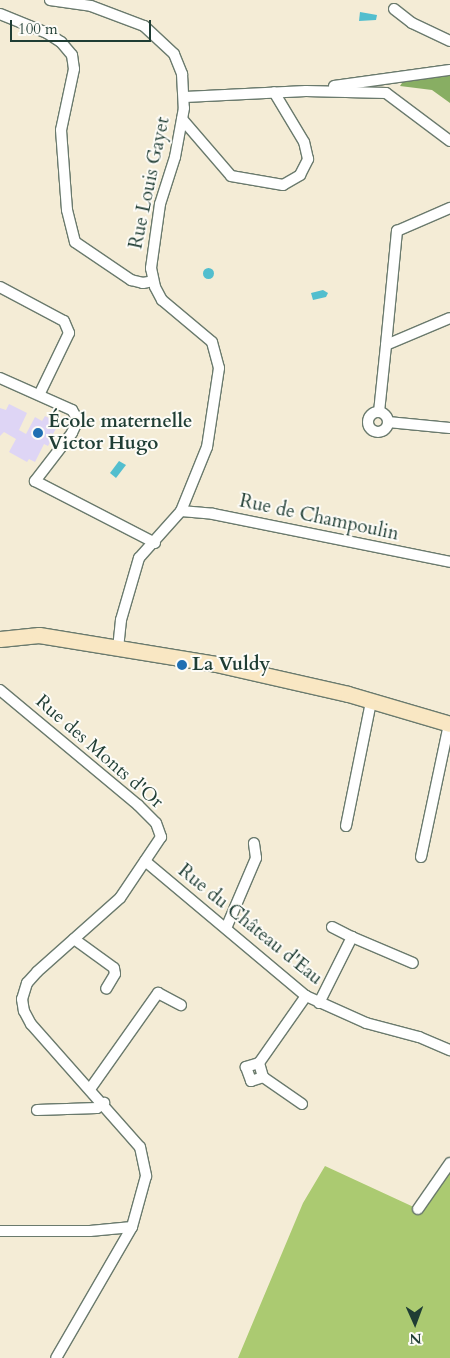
<!DOCTYPE html>
<meta charset="utf-8">
<style>
body{margin:0}
#map{position:relative;width:450px;height:1358px;overflow:hidden;background:#f4ecd6;font-family:Cardo,serif}
div>[style]{position:absolute}
[style*='--x']{left:calc(var(--x)*1px);top:calc(var(--y)*1px);width:calc(var(--w)*1px);rotate:calc(var(--a)*1deg)}
.built>*{inset:0;background:#ded5f5}
.green>*{inset:0;background:#abca71}
.forest>*{inset:0;background:#88ae63}
.water>*{inset:0;background:#52bece}
.round{border-radius:50%}
.roads{filter:drop-shadow(1px 0 #6a7a6d) drop-shadow(-1px 0 #6a7a6d) drop-shadow(0 1px #6a7a6d) drop-shadow(0 -1px #6a7a6d)}
.street>*{height:10px;margin:-5px;padding:0 5px;transform-origin:5px;border-radius:5px;background:#fff}
.street>.ring{margin:-5px;padding:0;box-sizing:content-box;background:none;border:10px solid #fff;border-radius:50%}
.secondary>*{height:15px;margin:-7.5px;padding:0 7.5px;transform-origin:7.5px;border-radius:7.5px;background:#f9e7c3}
.dots>*{width:14px;height:14px;translate:-50% -50%;box-sizing:border-box;border:2px solid #fdfcf7;border-radius:50%}
span{translate:-50% -50%;white-space:nowrap;text-align:center;line-height:1.15;-webkit-text-stroke:4px #fdfcf7;paint-order:stroke}
.street-label{font-size:19px;color:#1f3d34}
.poi-label{font-size:19px;color:#1f3d34;font-weight:700}
.left{translate:0 -50%;text-align:left}
.north{position:absolute;left:390px;top:1298px;width:50px;height:50px;-webkit-text-stroke:4px #fdfcf7;paint-order:stroke;rotate:178deg;font-size:14px;font-weight:700;line-height:20px;text-align:center;color:#1f3d34}
.north::after{content:'';display:block;margin:auto;width:18px;height:22px;background:#1f3d34;clip-path:polygon(50% 0,100% 100%,50% 72%,0 100%)}
.scale{position:absolute;left:10px;top:20px;width:141px;height:22px;box-sizing:border-box;border:2px solid #1f3d34;border-top:0;padding-left:6px;font-size:15px;line-height:18px;white-space:nowrap;color:#1f3d34;-webkit-text-stroke:4px #fdfcf7;paint-order:stroke}
</style>
<div id="map">
<div class="built">
<div style="clip-path:polygon(9px 404px,27px 413px,19px 430px,26px 434px,35px 417px,42px 421px,45px 416px,59px 423px,53px 434px,50px 433px,52px 438px,48px 446px,44px 444px,35px 462px,29px 459px,27px 462px,9px 452px,16px 439px,4px 432px,0 436px,0 408px,6px 410px)"></div>
</div>
<div class="green">
<div style="clip-path:polygon(325px 1166px,418px 1209px,450px 1168px,450px 1358px,238px 1358px,303px 1203px)"></div>
</div>
<div class="forest">
<div style="clip-path:polygon(410px 71px,450px 72px,450px 103px,432px 90px,400px 86px)"></div>
</div>
<div class="water">
<div style="clip-path:polygon(360px 12px,377px 15px,376px 20px,359px 21px)"></div>
<div class="round" style="left:202.5px;top:267.5px;width:11px;height:11px"></div>
<div style="clip-path:polygon(323px 290px,328px 293px,326px 297px,313px 300px,311px 293px)"></div>
<div style="clip-path:polygon(119px 461px,126px 465px,116px 478px,110px 473px)"></div>
</div>
<div class="roads">
<div class="street">
<div style="--x:50;--y:0;--w:41;--a:8.3"></div>
<div style="--x:91;--y:6;--w:57;--a:20.7"></div>
<div style="--x:144;--y:26;--w:41;--a:43"></div>
<div style="--x:174;--y:54;--w:22;--a:68"></div>
<div style="--x:182;--y:74;--w:34;--a:87"></div>
<div style="--x:184;--y:108;--w:50;--a:100.4"></div>
<div style="--x:175;--y:157;--w:49;--a:107.7"></div>
<div style="--x:160;--y:204;--w:65;--a:98"></div>
<div style="--x:151;--y:268;--w:19;--a:78"></div>
<div style="--x:155;--y:287;--w:15;--a:62"></div>
<div style="--x:162;--y:300;--w:65;--a:40"></div>
<div style="--x:212;--y:342;--w:27;--a:75"></div>
<div style="--x:219;--y:368;--w:80;--a:98.6"></div>
<div style="--x:207;--y:447;--w:69;--a:112.1"></div>
<div style="--x:181;--y:511;--w:63;--a:131.8"></div>
<div style="--x:139;--y:558;--w:65;--a:106.2"></div>
<div style="--x:121;--y:620;--w:30;--a:96"></div>
<div style="--x:394;--y:9;--w:23;--a:38"></div>
<div style="--x:412;--y:23;--w:42;--a:25.3"></div>
<div style="--x:0;--y:14;--w:51;--a:22"></div>
<div style="--x:47;--y:33;--w:17;--a:33"></div>
<div style="--x:61;--y:42;--w:17;--a:50"></div>
<div style="--x:72;--y:55;--w:14;--a:82"></div>
<div style="--x:74;--y:69;--w:62;--a:102"></div>
<div style="--x:61;--y:130;--w:80;--a:85.7"></div>
<div style="--x:67;--y:210;--w:33;--a:76"></div>
<div style="--x:75;--y:242;--w:68;--a:34.2"></div>
<div style="--x:131;--y:280;--w:12;--a:14"></div>
<div style="--x:143;--y:283;--w:10;--a:-11"></div>
<div style="--x:334;--y:86;--w:117;--a:-7.9"></div>
<div style="--x:185;--y:97;--w:121;--a:-2.8"></div>
<div style="--x:306;--y:91;--w:80;--a:1.4"></div>
<div style="--x:386;--y:93;--w:80;--a:36.9"></div>
<div style="--x:182;--y:119;--w:75;--a:49.3"></div>
<div style="--x:231;--y:176;--w:53;--a:9.8"></div>
<div style="--x:283;--y:185;--w:20;--a:-30"></div>
<div style="--x:300;--y:175;--w:18;--a:-63"></div>
<div style="--x:308;--y:159;--w:17;--a:-103"></div>
<div style="--x:304;--y:142;--w:58;--a:-121"></div>
<div style="--x:0;--y:287;--w:72;--a:28"></div>
<div style="--x:64;--y:321;--w:13;--a:67"></div>
<div style="--x:69;--y:333;--w:67;--a:115.8"></div>
<div style="--x:386;--y:345;--w:115;--a:-84.5"></div>
<div style="--x:397;--y:231;--w:58;--a:-23.5"></div>
<div style="--x:0;--y:378;--w:79;--a:24"></div>
<div style="--x:72;--y:410;--w:12;--a:59"></div>
<div style="--x:78;--y:420;--w:14;--a:115"></div>
<div style="--x:72;--y:433;--w:61;--a:127.6"></div>
<div style="--x:35;--y:481;--w:135;--a:27.3"></div>
<div class="ring" style="left:368px;top:412px;width:10px;height:10px"></div>
<div style="--x:379;--y:412;--w:67;--a:-84"></div>
<div style="--x:386;--y:345;--w:69;--a:-22.9"></div>
<div style="--x:388;--y:422;--w:62;--a:5.5"></div>
<div style="--x:181;--y:511;--w:32;--a:5"></div>
<div style="--x:213;--y:514;--w:242;--a:11.4"></div>
<div style="--x:0;--y:690;--w:180;--a:39.8"></div>
<div style="--x:138;--y:805;--w:25;--a:45"></div>
<div style="--x:156;--y:823;--w:15;--a:70"></div>
<div style="--x:161;--y:837;--w:73;--a:123.9"></div>
<div style="--x:120;--y:898;--w:111;--a:138.3"></div>
<div style="--x:37;--y:972;--w:15;--a:132"></div>
<div style="--x:27;--y:983;--w:17;--a:107"></div>
<div style="--x:22;--y:999;--w:12;--a:81"></div>
<div style="--x:24;--y:1011;--w:15;--a:62"></div>
<div style="--x:31;--y:1024;--w:164;--a:48.5"></div>
<div style="--x:140;--y:1147;--w:30;--a:78"></div>
<div style="--x:146;--y:1176;--w:53;--a:105.4"></div>
<div style="--x:132;--y:1227;--w:151;--a:120.1"></div>
<div style="--x:346;--y:826;--w:126;--a:-78.6"></div>
<div style="--x:421;--y:857;--w:136;--a:-78.1"></div>
<div style="--x:145;--y:861;--w:210;--a:40"></div>
<div style="--x:306;--y:996;--w:66;--a:24.2"></div>
<div style="--x:366;--y:1023;--w:55;--a:14.8"></div>
<div style="--x:419;--y:1037;--w:34;--a:23"></div>
<div style="--x:227;--y:926;--w:74;--a:-66.9"></div>
<div style="--x:256;--y:858;--w:15;--a:-98"></div>
<div style="--x:332;--y:927;--w:22;--a:27"></div>
<div style="--x:74;--y:939;--w:49;--a:35.9"></div>
<div style="--x:114;--y:968;--w:6;--a:81"></div>
<div style="--x:115;--y:974;--w:17;--a:121"></div>
<div style="--x:319;--y:1003;--w:74;--a:-63.4"></div>
<div style="--x:352;--y:937;--w:66;--a:23.1"></div>
<div style="--x:259;--y:1063;--w:14;--a:163"></div>
<div style="--x:246;--y:1067;--w:15;--a:70"></div>
<div style="--x:251;--y:1081;--w:13;--a:-18"></div>
<div style="--x:90;--y:1089;--w:118;--a:-54.7"></div>
<div style="--x:158;--y:993;--w:26;--a:28"></div>
<div style="--x:302;--y:1104;--w:47;--a:-145.3"></div>
<div style="--x:263;--y:1077;--w:15;--a:-106"></div>
<div style="--x:259;--y:1063;--w:82;--a:-55"></div>
<div style="--x:37;--y:1110;--w:60;--a:-1.9"></div>
<div style="--x:97;--y:1108;--w:9;--a:-36"></div>
<div style="--x:418;--y:1209;--w:56;--a:-55.2"></div>
<div style="--x:0;--y:1231;--w:90;--a:0"></div>
<div style="--x:90;--y:1231;--w:42;--a:-5.4"></div>
</div>
<div class="secondary">
<div style="--x:0;--y:639;--w:39;--a:-6"></div>
<div style="--x:39;--y:635;--w:179;--a:9.3"></div>
<div style="--x:216;--y:664;--w:135;--a:12.8"></div>
<div style="--x:348;--y:694;--w:106;--a:16.4"></div>
</div>
</div>
<div class="dots">
<div style="left:38px;top:433px;background:#1f6fb2"></div>
<div style="left:182px;top:665px;background:#1f6fb2"></div>
</div>
<div class="street-label">
<span style="left:150px;top:183px;rotate:-78deg">Rue Louis Gayet</span>
<span style="left:319px;top:518px;rotate:12deg">Rue de Champoulin</span>
<span style="left:99px;top:752px;rotate:41deg">Rue des Monts d'Or</span>
<span style="left:250px;top:925px;rotate:39deg">Rue du Château d'Eau</span>
</div>
<div class="poi-label">
<span class="left" style="left:48px;top:433px">École maternelle<br>Victor Hugo</span>
<span class="left" style="left:192px;top:665px">La Vuldy</span>
</div>
<div class="north">N</div>
<div class="scale">100 m</div>
</div>
